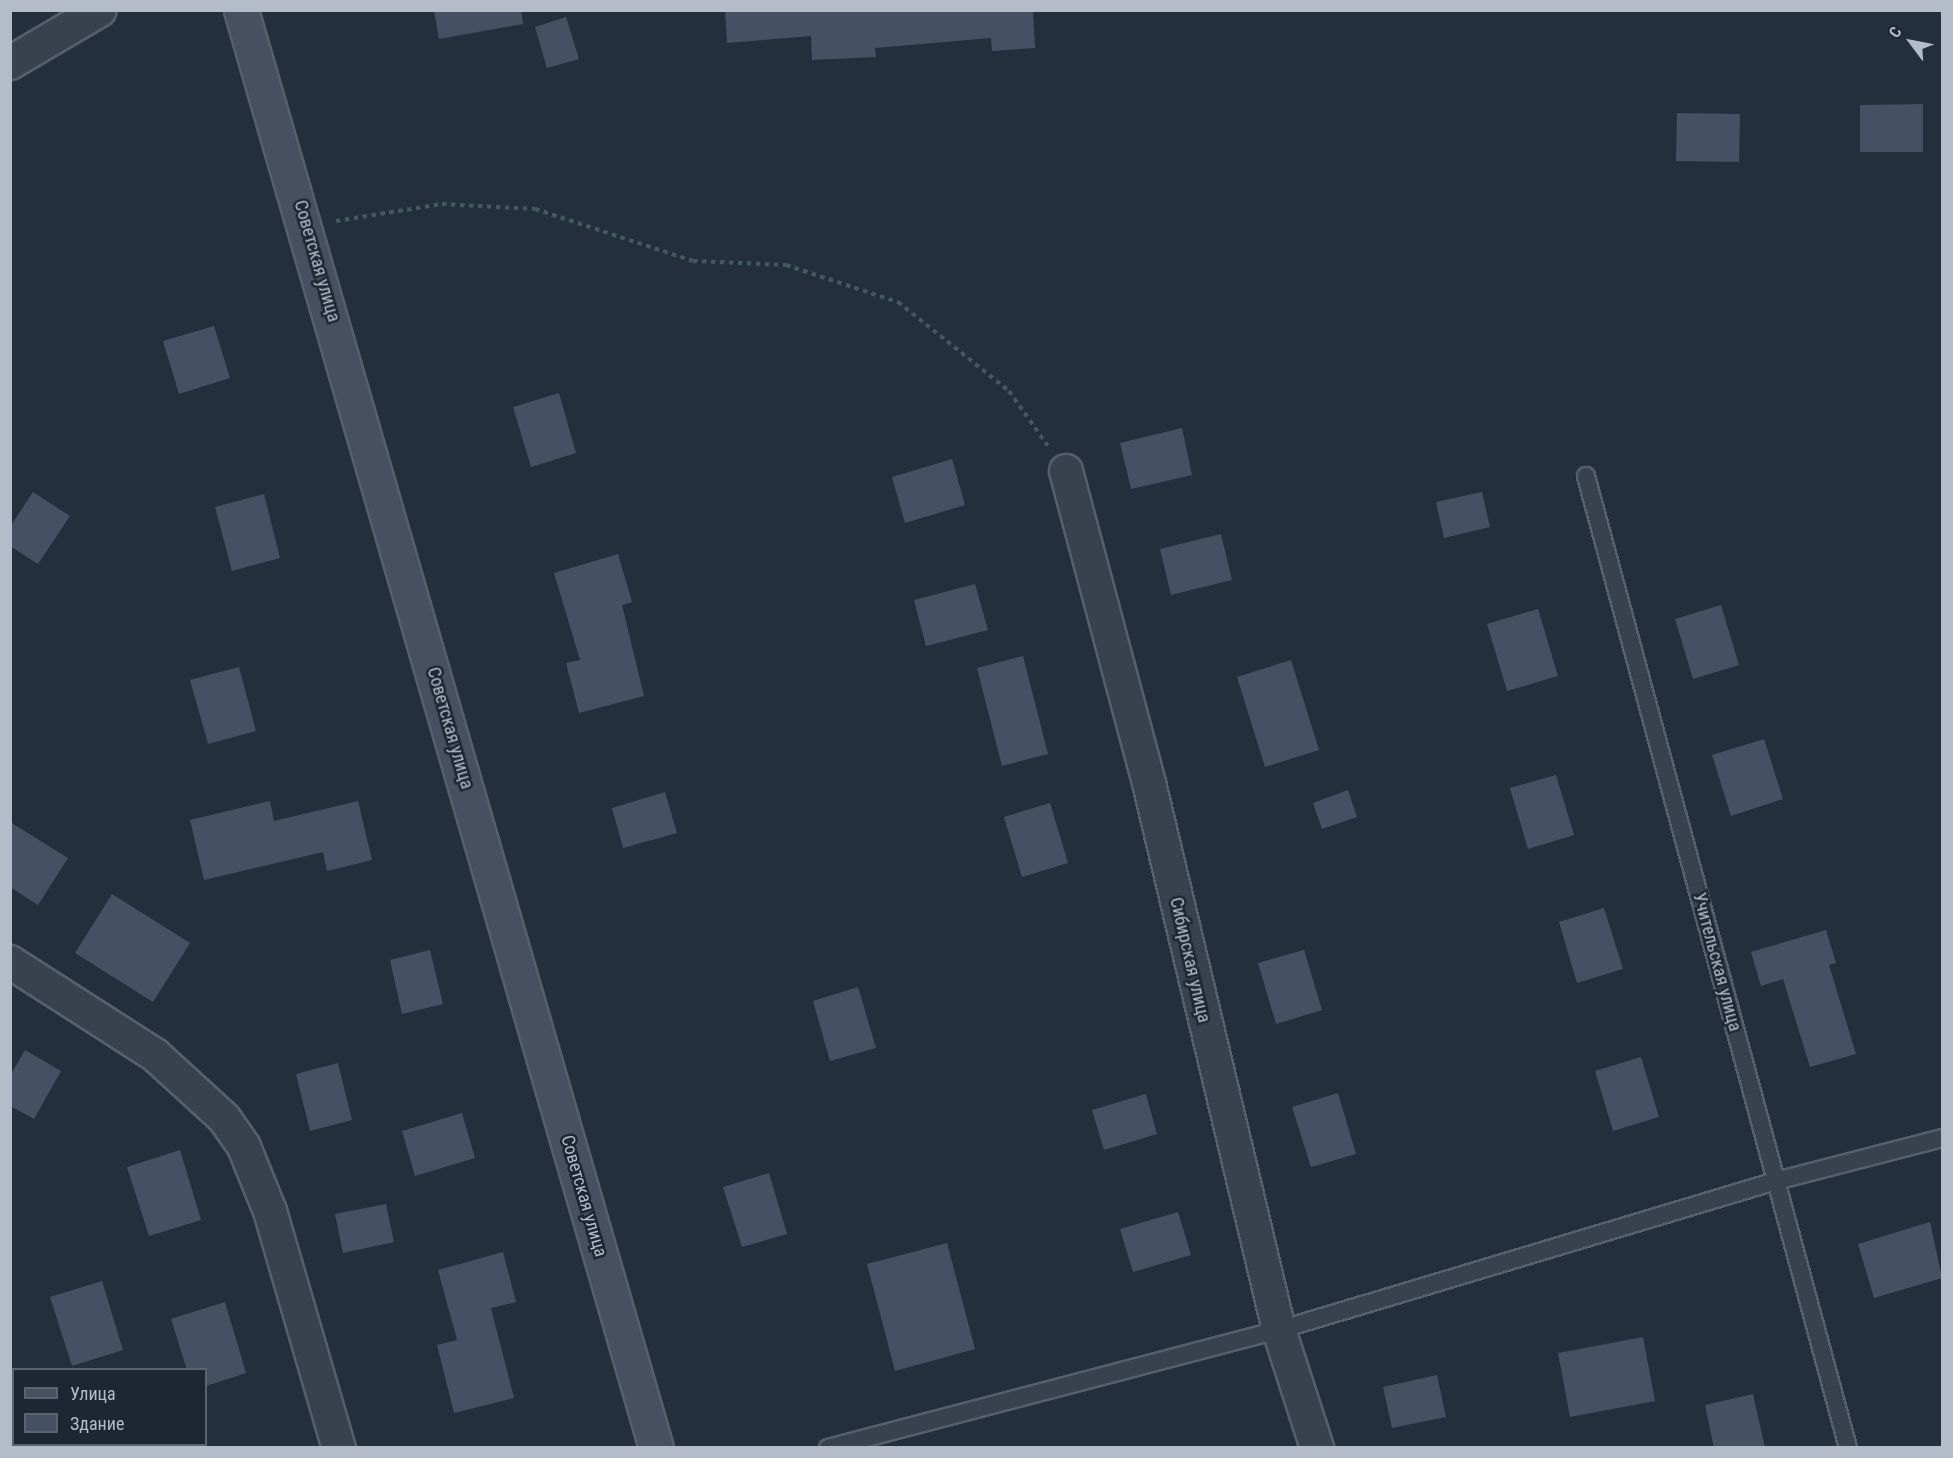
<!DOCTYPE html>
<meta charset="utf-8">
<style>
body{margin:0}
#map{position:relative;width:1953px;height:1458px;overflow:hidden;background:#242f3e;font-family:"Roboto Condensed",sans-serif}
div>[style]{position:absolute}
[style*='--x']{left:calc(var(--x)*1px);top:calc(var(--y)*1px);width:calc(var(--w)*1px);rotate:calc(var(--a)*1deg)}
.building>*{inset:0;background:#455162}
.path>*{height:4px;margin-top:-2px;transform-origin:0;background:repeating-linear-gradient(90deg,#44595c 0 4.5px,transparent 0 9px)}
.roads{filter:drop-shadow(2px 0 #565f6c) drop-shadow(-2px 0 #565f6c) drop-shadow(0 2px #565f6c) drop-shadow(0 -2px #565f6c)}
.service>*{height:16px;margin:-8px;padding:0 8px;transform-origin:8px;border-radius:8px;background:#38414e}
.minor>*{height:32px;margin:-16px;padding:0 16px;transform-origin:16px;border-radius:16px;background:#38414e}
.secondary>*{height:33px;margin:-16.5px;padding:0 16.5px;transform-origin:16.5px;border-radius:16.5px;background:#465061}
span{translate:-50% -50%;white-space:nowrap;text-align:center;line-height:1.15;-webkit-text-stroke:5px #1d2633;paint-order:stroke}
.street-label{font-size:18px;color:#b4bcc9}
.frame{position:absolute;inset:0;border:12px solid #b4bcc9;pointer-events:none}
.legend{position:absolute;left:12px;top:1368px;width:195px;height:78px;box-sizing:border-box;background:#1d2633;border:2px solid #59626f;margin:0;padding:8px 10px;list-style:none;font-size:18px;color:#b4bcc9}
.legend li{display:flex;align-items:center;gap:12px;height:30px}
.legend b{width:30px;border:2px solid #59626f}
.north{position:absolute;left:1881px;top:12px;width:60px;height:60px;-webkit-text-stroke:4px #1d2633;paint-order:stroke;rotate:302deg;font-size:16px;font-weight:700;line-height:24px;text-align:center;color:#b4bcc9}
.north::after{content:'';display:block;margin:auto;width:21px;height:27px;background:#b4bcc9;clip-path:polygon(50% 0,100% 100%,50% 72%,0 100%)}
</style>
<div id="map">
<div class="building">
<div style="clip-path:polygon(434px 10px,521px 10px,523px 24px,439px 39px)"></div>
<div style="clip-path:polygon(725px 10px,1033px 10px,1035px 48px,992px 51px,991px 38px,875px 48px,876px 57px,812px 60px,811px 36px,727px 43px)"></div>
<div style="clip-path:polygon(566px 17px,579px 59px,547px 68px,535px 27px)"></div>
<div style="clip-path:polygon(1923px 104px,1923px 152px,1860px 152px,1860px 105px)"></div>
<div style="clip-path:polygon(1677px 113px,1740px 114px,1739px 162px,1676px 161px)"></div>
<div style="clip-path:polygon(214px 326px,230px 378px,179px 394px,163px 341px)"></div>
<div style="clip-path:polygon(559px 393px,576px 453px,531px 467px,513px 407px)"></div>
<div style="clip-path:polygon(1182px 428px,1192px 475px,1131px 489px,1120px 443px)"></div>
<div style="clip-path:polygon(952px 459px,965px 505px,905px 523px,892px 477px)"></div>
<div style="clip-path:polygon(33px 492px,70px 516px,38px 564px,10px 546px,10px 527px)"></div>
<div style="clip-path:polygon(1482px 492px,1490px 527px,1444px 538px,1436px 502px)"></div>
<div style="clip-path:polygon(264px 494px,280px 558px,232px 571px,215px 507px)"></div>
<div style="clip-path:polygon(1221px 534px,1232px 580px,1171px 595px,1160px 549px)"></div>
<div style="clip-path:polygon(618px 554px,632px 602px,622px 605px,644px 696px,579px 713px,566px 663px,580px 660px,554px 573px)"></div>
<div style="clip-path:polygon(975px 584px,988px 630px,926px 646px,914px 600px)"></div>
<div style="clip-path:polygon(1721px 605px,1739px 665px,1693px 679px,1675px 619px)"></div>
<div style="clip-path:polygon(1538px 609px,1558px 676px,1507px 691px,1487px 624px)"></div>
<div style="clip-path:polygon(1023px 656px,1048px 754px,1002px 766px,977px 668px)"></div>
<div style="clip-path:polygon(1291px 660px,1319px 750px,1265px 767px,1237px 677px)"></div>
<div style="clip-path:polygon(239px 667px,256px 731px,208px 744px,190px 680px)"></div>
<div style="clip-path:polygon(1764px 739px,1783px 799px,1731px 816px,1712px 755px)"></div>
<div style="clip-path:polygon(1556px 775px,1574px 835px,1528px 849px,1510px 788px)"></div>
<div style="clip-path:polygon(1348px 790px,1357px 817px,1322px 829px,1313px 803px)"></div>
<div style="clip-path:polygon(665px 792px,677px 833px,623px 848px,612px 808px)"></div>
<div style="clip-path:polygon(270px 801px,274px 821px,358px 801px,372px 860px,327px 871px,323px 852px,204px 880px,190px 820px)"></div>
<div style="clip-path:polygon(1050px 803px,1068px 863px,1022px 877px,1004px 817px)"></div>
<div style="clip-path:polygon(10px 822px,68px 858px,38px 905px,10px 887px)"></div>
<div style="clip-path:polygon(112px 894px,190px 943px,153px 1002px,75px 953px)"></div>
<div style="clip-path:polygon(1604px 908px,1623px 969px,1577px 983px,1559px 922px)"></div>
<div style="clip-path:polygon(1826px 930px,1836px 963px,1829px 965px,1856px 1054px,1810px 1067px,1783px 979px,1761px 986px,1751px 952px)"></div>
<div style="clip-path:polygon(430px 950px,443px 1004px,402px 1014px,390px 960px)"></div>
<div style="clip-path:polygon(1304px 950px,1322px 1010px,1276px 1024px,1258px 963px)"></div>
<div style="clip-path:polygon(858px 987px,876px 1048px,830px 1061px,813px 1001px)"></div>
<div style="clip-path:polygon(25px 1050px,61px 1071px,34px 1119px,10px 1106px,10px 1076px)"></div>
<div style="clip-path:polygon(1641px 1057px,1659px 1117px,1613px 1131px,1595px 1071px)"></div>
<div style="clip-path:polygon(338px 1063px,352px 1120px,310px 1131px,296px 1074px)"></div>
<div style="clip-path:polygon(1338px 1093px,1356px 1154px,1311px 1167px,1292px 1107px)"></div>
<div style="clip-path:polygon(1146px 1094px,1157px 1134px,1104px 1150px,1092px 1110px)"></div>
<div style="clip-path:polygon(462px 1113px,475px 1158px,415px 1176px,402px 1131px)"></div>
<div style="clip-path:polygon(180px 1150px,201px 1220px,149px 1236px,127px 1167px)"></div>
<div style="clip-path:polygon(769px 1173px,787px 1234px,742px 1247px,723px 1187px)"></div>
<div style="clip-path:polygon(386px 1204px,394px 1242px,343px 1253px,335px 1214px)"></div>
<div style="clip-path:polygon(1178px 1212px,1191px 1255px,1133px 1272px,1120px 1229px)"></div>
<div style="clip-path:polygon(1930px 1222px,1942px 1278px,1874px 1298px,1858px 1244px)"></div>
<div style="clip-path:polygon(947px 1243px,975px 1349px,895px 1371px,867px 1264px)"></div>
<div style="clip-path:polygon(503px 1252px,516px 1302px,491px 1308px,514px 1398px,454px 1413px,437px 1345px,457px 1340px,438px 1270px)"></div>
<div style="clip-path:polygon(102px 1281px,123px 1350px,72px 1366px,50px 1297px)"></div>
<div style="clip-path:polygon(225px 1302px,246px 1373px,206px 1386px,206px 1370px,187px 1370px,171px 1319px)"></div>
<div style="clip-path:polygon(1643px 1337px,1655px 1401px,1570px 1417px,1558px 1353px)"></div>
<div style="clip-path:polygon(1437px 1375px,1446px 1417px,1392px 1428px,1383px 1387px)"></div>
<div style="clip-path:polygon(1753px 1394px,1765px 1448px,1714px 1448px,1705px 1405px)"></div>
</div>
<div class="path">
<div style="--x:336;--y:221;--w:107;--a:-9.1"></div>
<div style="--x:442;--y:204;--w:93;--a:3.1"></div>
<div style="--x:535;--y:209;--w:166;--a:18.2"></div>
<div style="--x:693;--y:261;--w:93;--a:2.5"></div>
<div style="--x:786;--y:265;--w:118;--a:18.3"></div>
<div style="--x:898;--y:302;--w:142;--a:38.7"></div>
<div style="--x:1009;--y:391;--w:67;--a:54.7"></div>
</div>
<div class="roads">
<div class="service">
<div style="--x:1586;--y:476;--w:1007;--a:74.91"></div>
<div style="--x:828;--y:1448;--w:466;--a:-14.7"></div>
<div style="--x:1279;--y:1330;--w:519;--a:-16.69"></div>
<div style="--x:1776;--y:1181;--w:171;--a:-14.5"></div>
</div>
<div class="minor">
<div style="--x:10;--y:63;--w:104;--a:-30.5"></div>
<div style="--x:1066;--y:471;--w:323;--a:75.1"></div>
<div style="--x:1149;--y:783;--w:562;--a:76.63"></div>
<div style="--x:1279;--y:1330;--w:124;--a:72.1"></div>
<div style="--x:10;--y:962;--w:172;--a:32.7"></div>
<div style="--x:155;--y:1055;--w:93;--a:42.4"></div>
<div style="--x:224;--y:1118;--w:35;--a:55"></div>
<div style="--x:244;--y:1147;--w:69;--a:67.9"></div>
<div style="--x:270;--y:1211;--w:247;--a:73.8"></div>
<div style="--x:10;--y:1395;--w:8;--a:60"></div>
<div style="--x:28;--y:1444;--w:4;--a:76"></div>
</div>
<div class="secondary">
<div style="--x:241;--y:10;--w:1497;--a:73.9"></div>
</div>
</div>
<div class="street-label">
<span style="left:317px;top:261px;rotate:74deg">Советская улица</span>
<span style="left:450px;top:728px;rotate:74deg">Советская улица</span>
<span style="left:1190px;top:960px;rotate:77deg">Сибирская улица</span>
<span style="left:1717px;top:962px;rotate:75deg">Учительская улица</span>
<span style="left:584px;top:1196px;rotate:74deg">Советская улица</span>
</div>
<div class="frame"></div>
<ul class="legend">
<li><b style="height:8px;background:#465061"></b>Улица</li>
<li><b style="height:16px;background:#455162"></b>Здание</li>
</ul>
<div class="north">С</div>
</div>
